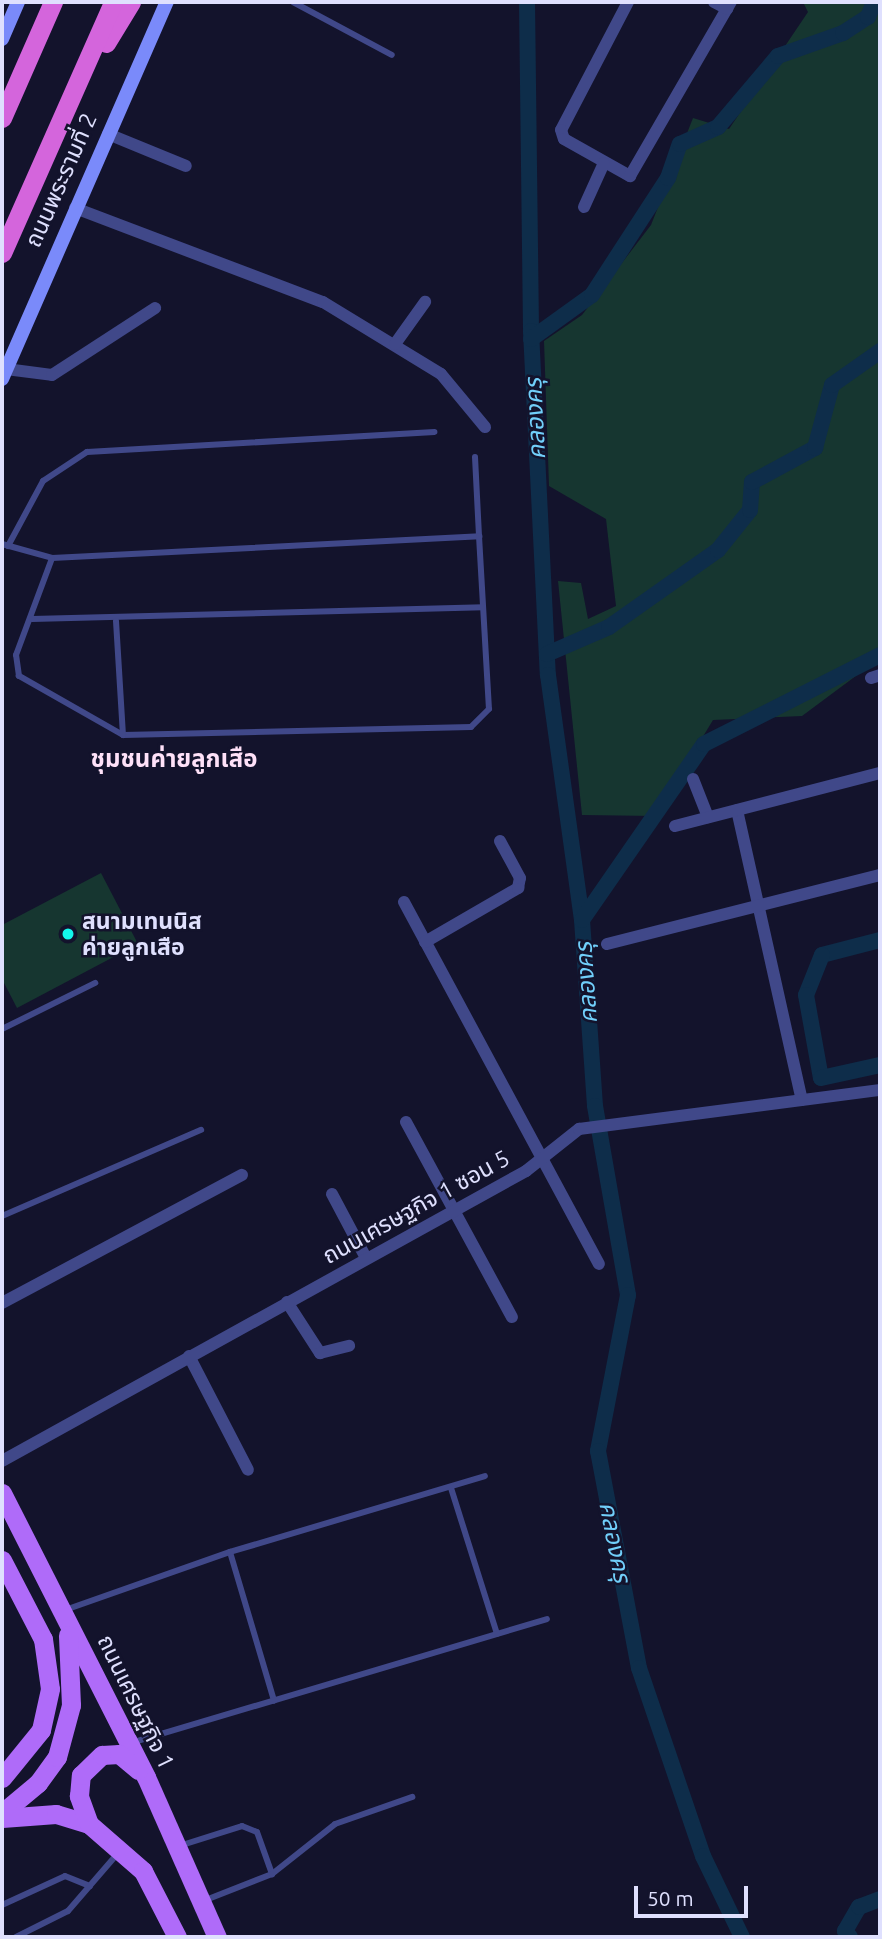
<!DOCTYPE html>
<meta charset="utf-8">
<style>
body{margin:0}
#map{position:relative;width:882px;height:1939px;overflow:hidden;background:#13132c;font-family:Ubuntu,"Noto Sans Thai",sans-serif}
div>[style]{position:absolute}
[style*='--x']{left:calc(var(--x)*1px);top:calc(var(--y)*1px);width:calc(var(--w)*1px);rotate:calc(var(--a)*1deg)}
.green>*{inset:0;background:#163630}
.canal>*{height:16px;margin:-8px;padding:0 8px;transform-origin:8px;border-radius:8px;background:#0e2d4a}
.service>*{height:6px;margin:-3px;padding:0 3px;transform-origin:3px;border-radius:3px;background:#404889}
.minor>*{height:12px;margin:-6px;padding:0 6px;transform-origin:6px;border-radius:6px;background:#404889}
.secondary>*{height:14px;margin:-7px;padding:0 7px;transform-origin:7px;border-radius:7px;background:#7a8afa}
.primary>*{height:19px;margin:-9.5px;padding:0 9.5px;transform-origin:9.5px;border-radius:9.5px;background:#af6bf9}
.trunk>*{height:19px;margin:-9.5px;padding:0 9.5px;transform-origin:9.5px;border-radius:9.5px;background:#d465dc}
.dots>*{width:19px;height:19px;translate:-50% -50%;box-sizing:border-box;border:4px solid #13132c;border-radius:50%}
span{translate:-50% -50%;white-space:nowrap;text-align:center;line-height:1.15;-webkit-text-stroke:5px #13132c;paint-order:stroke}
.street-label{font-size:23px;color:#dfe0fe}
.poi-label{font-size:23px;color:#dfe0fe;font-weight:700}
.left{translate:0 -50%;text-align:left}
.water-label{font-size:24px;color:#71cffa;font-style:italic}
.neighbourhood-label{font-size:24px;color:#fee1f8;font-weight:700}
.frame{position:absolute;inset:0;border:4px solid #dfe0fe;pointer-events:none}
.scale{position:absolute;left:634px;top:1886px;width:114px;height:32px;box-sizing:border-box;border:4px solid #dfe0fe;border-top:0;padding-left:9px;font-size:21px;line-height:24px;white-space:nowrap;color:#dfe0fe;-webkit-text-stroke:5px #13132c;paint-order:stroke}
</style>
<div id="map">
<div class="green">
<div style="clip-path:polygon(803px 2px,880px 2px,880px 658px,802px 716px,713px 720px,655px 816px,582px 815px,558px 581px,581px 583px,588px 619px,616px 606px,606px 519px,549px 486px,544px 341px,582px 315px,651px 225px,693px 118px,729px 129px,808px 12px)"></div>
<div style="clip-path:polygon(101px 873px,138px 944px,17px 1008px,2px 979px,2px 925px)"></div>
</div>
<div class="canal">
<div style="--x:527;--y:2;--w:329;--a:89.3"></div>
<div style="--x:531;--y:331;--w:344;--a:87.2"></div>
<div style="--x:548;--y:675;--w:247;--a:82.1"></div>
<div style="--x:582;--y:920;--w:186;--a:86"></div>
<div style="--x:595;--y:1106;--w:192;--a:80.1"></div>
<div style="--x:628;--y:1295;--w:159;--a:100.9"></div>
<div style="--x:598;--y:1451;--w:221;--a:79.3"></div>
<div style="--x:639;--y:1668;--w:199;--a:71.2"></div>
<div style="--x:703;--y:1856;--w:90;--a:64.3"></div>
<div style="--x:531;--y:339;--w:75;--a:-35.8"></div>
<div style="--x:592;--y:295;--w:140;--a:-57"></div>
<div style="--x:668;--y:178;--w:36;--a:-71"></div>
<div style="--x:680;--y:144;--w:42;--a:-24.1"></div>
<div style="--x:718;--y:127;--w:93;--a:-49.8"></div>
<div style="--x:778;--y:56;--w:69;--a:-19.5"></div>
<div style="--x:843;--y:33;--w:30;--a:-33"></div>
<div style="--x:868;--y:17;--w:16;--a:-68"></div>
<div style="--x:547;--y:654;--w:68;--a:-23.5"></div>
<div style="--x:609;--y:627;--w:133;--a:-35.2"></div>
<div style="--x:718;--y:550;--w:51;--a:-51.3"></div>
<div style="--x:750;--y:510;--w:28;--a:-86"></div>
<div style="--x:752;--y:482;--w:72;--a:-28.4"></div>
<div style="--x:815;--y:448;--w:65;--a:-74.9"></div>
<div style="--x:832;--y:385;--w:59;--a:-35.3"></div>
<div style="--x:582;--y:920;--w:214;--a:-55.3"></div>
<div style="--x:704;--y:744;--w:197;--a:-26.8"></div>
<div style="--x:880;--y:940;--w:60;--a:165.5"></div>
<div style="--x:822;--y:955;--w:43;--a:111.8"></div>
<div style="--x:806;--y:995;--w:84;--a:79.8"></div>
<div style="--x:821;--y:1078;--w:60;--a:-12.4"></div>
<div style="--x:850;--y:1937;--w:8;--a:-130"></div>
<div style="--x:845;--y:1931;--w:28;--a:-60"></div>
<div style="--x:859;--y:1907;--w:22;--a:-21"></div>
</div>
<div class="service">
<div style="--x:293;--y:2;--w:112;--a:28.2"></div>
<div style="--x:475;--y:457;--w:79;--a:87.1"></div>
<div style="--x:2;--y:544;--w:52;--a:15.6"></div>
<div style="--x:52;--y:558;--w:428;--a:-2.9"></div>
<div style="--x:479;--y:536;--w:173;--a:86.7"></div>
<div style="--x:489;--y:709;--w:25;--a:135"></div>
<div style="--x:471;--y:727;--w:348;--a:178.7"></div>
<div style="--x:123;--y:735;--w:120;--a:-150.4"></div>
<div style="--x:19;--y:676;--w:21;--a:-98"></div>
<div style="--x:16;--y:655;--w:103;--a:-69.6"></div>
<div style="--x:8;--y:546;--w:74;--a:-61.7"></div>
<div style="--x:43;--y:481;--w:53;--a:-33.4"></div>
<div style="--x:87;--y:452;--w:348;--a:-3.3"></div>
<div style="--x:32;--y:619;--w:451;--a:-1.5"></div>
<div style="--x:116;--y:621;--w:114;--a:86.5"></div>
<div style="--x:2;--y:1029;--w:104;--a:-26.3"></div>
<div style="--x:2;--y:1216;--w:217;--a:-23.4"></div>
<div style="--x:451;--y:1488;--w:153;--a:72.5"></div>
<div style="--x:230;--y:1552;--w:155;--a:73.5"></div>
<div style="--x:65;--y:1610;--w:175;--a:-19.4"></div>
<div style="--x:230;--y:1552;--w:266;--a:-16.6"></div>
<div style="--x:131;--y:1743;--w:434;--a:-16.6"></div>
<div style="--x:179;--y:1846;--w:66;--a:-17.6"></div>
<div style="--x:242;--y:1826;--w:16;--a:22"></div>
<div style="--x:257;--y:1832;--w:45;--a:70.3"></div>
<div style="--x:272;--y:1874;--w:74;--a:158.6"></div>
<div style="--x:272;--y:1874;--w:80;--a:-38.4"></div>
<div style="--x:335;--y:1824;--w:82;--a:-19.3"></div>
<div style="--x:2;--y:1905;--w:69;--a:-24.7"></div>
<div style="--x:65;--y:1876;--w:27;--a:22"></div>
<div style="--x:16;--y:1937;--w:58;--a:-26.6"></div>
<div style="--x:68;--y:1911;--w:78;--a:-49.2"></div>
</div>
<div class="minor">
<div style="--x:628;--y:2;--w:144;--a:117.6"></div>
<div style="--x:561;--y:130;--w:9;--a:72"></div>
<div style="--x:564;--y:139;--w:76;--a:29.3"></div>
<div style="--x:630;--y:176;--w:201;--a:-59.9"></div>
<div style="--x:714;--y:2;--w:15;--a:28"></div>
<div style="--x:108;--y:134;--w:84;--a:22.3"></div>
<div style="--x:584;--y:207;--w:48;--a:-65.6"></div>
<div style="--x:75;--y:208;--w:265;--a:20.8"></div>
<div style="--x:323;--y:302;--w:138;--a:31.4"></div>
<div style="--x:441;--y:374;--w:69;--a:50.3"></div>
<div style="--x:395;--y:344;--w:52;--a:-54.5"></div>
<div style="--x:6;--y:369;--w:46;--a:7.4"></div>
<div style="--x:52;--y:375;--w:123;--a:-33"></div>
<div style="--x:871;--y:678;--w:9;--a:-18"></div>
<div style="--x:693;--y:779;--w:41;--a:68.5"></div>
<div style="--x:737;--y:810;--w:297;--a:77.4"></div>
<div style="--x:675;--y:826;--w:212;--a:-14.5"></div>
<div style="--x:404;--y:902;--w:411;--a:61.7"></div>
<div style="--x:425;--y:942;--w:108;--a:-30.1"></div>
<div style="--x:518;--y:888;--w:10;--a:-79"></div>
<div style="--x:520;--y:878;--w:42;--a:-118.4"></div>
<div style="--x:607;--y:944;--w:282;--a:-14.2"></div>
<div style="--x:406;--y:1122;--w:222;--a:61.5"></div>
<div style="--x:332;--y:1194;--w:72;--a:62"></div>
<div style="--x:287;--y:1302;--w:61;--a:57.1"></div>
<div style="--x:320;--y:1353;--w:30;--a:-14"></div>
<div style="--x:2;--y:1303;--w:272;--a:-28.1"></div>
<div style="--x:189;--y:1356;--w:128;--a:62.6"></div>
<div style="--x:2;--y:1461;--w:599;--a:-28.96"></div>
<div style="--x:526;--y:1171;--w:68;--a:-38.4"></div>
<div style="--x:579;--y:1129;--w:304;--a:-7.4"></div>
</div>
<div class="secondary">
<div style="--x:2;--y:39;--w:40;--a:-66.6"></div>
<div style="--x:2;--y:379;--w:412;--a:-66.4"></div>
</div>
<div class="primary">
<div style="--x:2;--y:1493;--w:318;--a:63.1"></div>
<div style="--x:146;--y:1777;--w:175;--a:66.1"></div>
<div style="--x:2;--y:1560;--w:89;--a:62.6"></div>
<div style="--x:43;--y:1639;--w:50;--a:82"></div>
<div style="--x:50;--y:1689;--w:42;--a:102.4"></div>
<div style="--x:41;--y:1730;--w:62;--a:129.1"></div>
<div style="--x:2;--y:1813;--w:47;--a:-39.8"></div>
<div style="--x:38;--y:1783;--w:32;--a:-54"></div>
<div style="--x:57;--y:1757;--w:54;--a:-74.9"></div>
<div style="--x:71;--y:1705;--w:70;--a:-92.5"></div>
<div style="--x:2;--y:1818;--w:54;--a:-4.2"></div>
<div style="--x:56;--y:1814;--w:34;--a:17"></div>
<div style="--x:89;--y:1824;--w:72;--a:41"></div>
<div style="--x:143;--y:1871;--w:74;--a:62.7"></div>
<div style="--x:89;--y:1824;--w:30;--a:-110"></div>
<div style="--x:79;--y:1796;--w:21;--a:-85"></div>
<div style="--x:81;--y:1775;--w:29;--a:-44"></div>
<div style="--x:102;--y:1755;--w:17;--a:-3"></div>
<div style="--x:119;--y:1754;--w:25;--a:40"></div>
</div>
<div class="trunk">
<div style="--x:106;--y:43;--w:48;--a:-58.6"></div>
<div style="--x:2;--y:118;--w:127;--a:-66.3"></div>
<div style="--x:2;--y:253;--w:274;--a:-66.1"></div>
</div>
<div class="dots">
<div style="left:68px;top:934px;background:#13f6eb"></div>
</div>
<div class="street-label">
<span style="left:61px;top:180px;rotate:-66deg">ถนนพระรามที่ 2</span>
<span style="left:416px;top:1207px;rotate:-29deg">ถนนเศรษฐกิจ 1 ซอน 5</span>
<span style="left:136px;top:1702px;rotate:64deg">ถนนเศรษฐกิจ 1</span>
</div>
<div class="poi-label">
<span class="left" style="left:82px;top:934px">สนามเทนนิส<br>ค่ายลูกเสือ</span>
</div>
<div class="water-label">
<span style="left:535px;top:419px;rotate:-93deg">คลองครุ</span>
<span style="left:586px;top:983px;rotate:-94deg">คลองครุ</span>
<span style="left:615px;top:1542px;rotate:79deg">คลองครุ</span>
</div>
<div class="neighbourhood-label">
<span style="left:174px;top:759px">ชุมชนค่ายลูกเสือ</span>
</div>
<div class="frame"></div>
<div class="scale">50 m</div>
</div>
